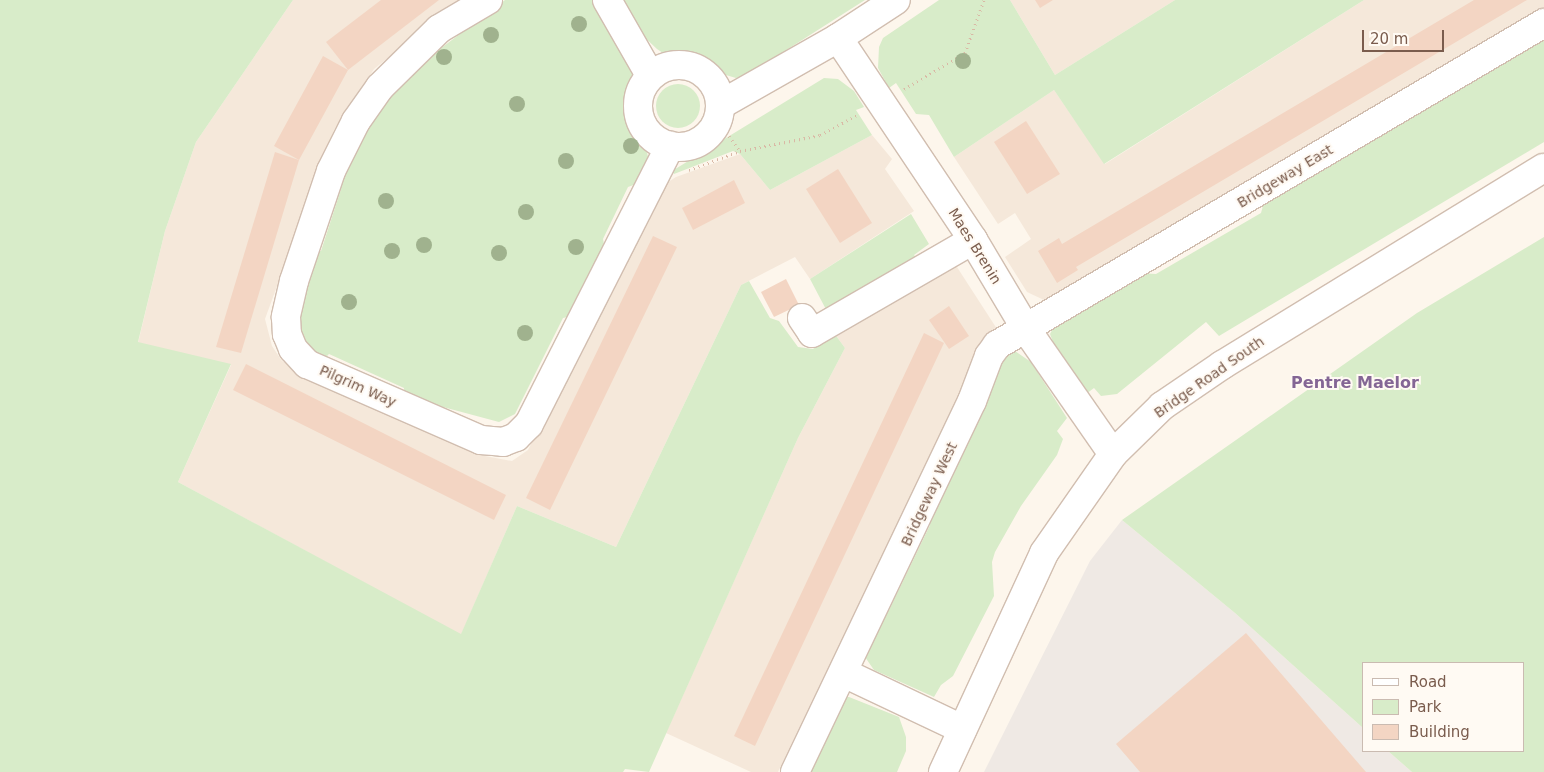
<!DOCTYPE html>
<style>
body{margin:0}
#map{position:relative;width:1544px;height:772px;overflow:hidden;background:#fdf6ec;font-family:"DejaVu Sans",sans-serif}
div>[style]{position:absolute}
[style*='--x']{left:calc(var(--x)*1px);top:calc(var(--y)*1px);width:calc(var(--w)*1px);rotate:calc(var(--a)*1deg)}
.residential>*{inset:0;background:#f5e8da}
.industrial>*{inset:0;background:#efe9e4}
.green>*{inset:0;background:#d8ecc9}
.round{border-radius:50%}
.building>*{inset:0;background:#f3d5c3}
.path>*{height:3px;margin-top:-1.5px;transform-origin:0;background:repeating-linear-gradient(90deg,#d9b8a5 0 1px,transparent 0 5px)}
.roads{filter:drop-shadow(1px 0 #d1beb0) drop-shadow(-1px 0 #d1beb0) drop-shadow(0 1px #d1beb0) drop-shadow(0 -1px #d1beb0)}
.minor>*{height:28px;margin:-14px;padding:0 14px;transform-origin:14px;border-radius:14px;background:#fff}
.minor>.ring{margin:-14px;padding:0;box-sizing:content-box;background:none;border:28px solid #fff;border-radius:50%}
.trees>*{width:16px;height:16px;margin:-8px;border-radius:50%;background:#a0b28e}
span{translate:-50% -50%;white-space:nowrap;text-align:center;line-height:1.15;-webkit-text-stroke:4px #fffaf3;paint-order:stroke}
.street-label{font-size:14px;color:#7a5c4d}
.quarter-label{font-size:16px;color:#846695;font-weight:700}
.legend{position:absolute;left:1362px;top:662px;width:162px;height:90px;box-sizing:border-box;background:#fffaf3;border:1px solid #cabbb1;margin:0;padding:6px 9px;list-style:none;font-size:15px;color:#7a5c4d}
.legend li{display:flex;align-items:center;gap:10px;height:25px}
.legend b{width:25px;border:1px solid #cabbb1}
.scale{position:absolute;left:1362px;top:30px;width:82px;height:22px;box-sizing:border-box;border:2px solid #7a5c4d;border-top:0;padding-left:6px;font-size:15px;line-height:18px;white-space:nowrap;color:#7a5c4d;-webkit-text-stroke:4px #fffaf3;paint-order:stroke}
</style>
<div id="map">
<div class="residential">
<div style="clip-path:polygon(293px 0,471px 0,425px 28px,374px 69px,334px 130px,265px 319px,272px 346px,282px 361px,485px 456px,512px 461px,528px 450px,653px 202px,662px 186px,676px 177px,740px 154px,770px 190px,872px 135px,892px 159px,885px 169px,914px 211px,810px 279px,795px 257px,741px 285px,616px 547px,517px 506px,461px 635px,178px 482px,231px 365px,138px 343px,165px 231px,196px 142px)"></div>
<div style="clip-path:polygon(1010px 0,1175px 0,1055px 75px)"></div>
<div style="clip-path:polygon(1364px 0,1544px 0,1544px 10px,1059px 299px,1044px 300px,1027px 292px,1005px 257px,1031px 239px,1015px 213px,998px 224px,954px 157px,1054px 90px,1105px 164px)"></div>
<div style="clip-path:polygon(955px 264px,999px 332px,960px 406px,948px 418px,778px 772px,751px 772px,666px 733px,798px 438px,845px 348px,834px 333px)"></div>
</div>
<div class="industrial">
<div style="clip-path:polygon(1122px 520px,1235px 613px,1363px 728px,1363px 751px,1388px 751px,1412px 772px,984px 772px,1090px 561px)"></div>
</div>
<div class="green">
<div style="clip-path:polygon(0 0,293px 0,196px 142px,165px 231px,138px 342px,231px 364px,178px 482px,461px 634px,517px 506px,616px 547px,741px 285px,749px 281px,770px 318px,779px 321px,798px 347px,813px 349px,834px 333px,845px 348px,798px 438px,649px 772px,625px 769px,623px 772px,0 772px)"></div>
<div style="clip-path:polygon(505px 0,594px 0,635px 71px,627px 95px,629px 122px,645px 146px,649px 160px,639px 183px,628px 187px,603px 239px,605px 249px,576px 315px,563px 318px,515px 414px,499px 422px,428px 403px,404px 402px,404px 388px,329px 354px,322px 361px,297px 333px,311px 251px,321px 251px,341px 189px,334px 182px,373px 116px,424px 61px)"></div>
<div style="clip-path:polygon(621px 0,865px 0,747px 75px,736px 78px,719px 73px,689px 55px,663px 53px,657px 49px,641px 34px)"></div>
<div style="clip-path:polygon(939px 0,1010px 0,1055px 75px,1175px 0,1364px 0,1104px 164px,1054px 90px,954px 157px,929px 115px,916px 114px,896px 83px,889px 88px,878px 68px,879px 47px,883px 38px)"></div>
<div style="clip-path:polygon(1544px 34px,1544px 142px,1219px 336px,1206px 322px,1117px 394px,1101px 396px,1094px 388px,1086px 394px,1053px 342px,1050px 334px,1055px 325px,1137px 273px,1156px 274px,1261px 213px,1264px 202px)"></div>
<div style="clip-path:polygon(824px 78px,838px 79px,854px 91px,864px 107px,856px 110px,872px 135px,770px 190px,740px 154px,733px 151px,674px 174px,672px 171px)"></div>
<div class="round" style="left:656px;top:84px;width:44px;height:44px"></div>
<div style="clip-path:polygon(911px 214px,929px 244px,914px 255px,918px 260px,830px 317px,810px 279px)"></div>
<div style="clip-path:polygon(1544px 237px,1544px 772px,1412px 772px,1388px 751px,1523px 751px,1523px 663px,1363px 663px,1363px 728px,1235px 613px,1122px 520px,1417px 313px)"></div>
<div style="clip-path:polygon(1012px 349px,1031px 362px,1067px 418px,1057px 431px,1063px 439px,1057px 455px,1021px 506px,995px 552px,992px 562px,994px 596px,953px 676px,941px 685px,934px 697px,874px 670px,865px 657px,877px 611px,889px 610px,930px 525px,924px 518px,992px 371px)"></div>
<div style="clip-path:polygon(849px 697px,899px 717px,906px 737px,906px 751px,897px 772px,801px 772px,838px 698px)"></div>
</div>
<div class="building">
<div style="clip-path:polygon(381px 0,439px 0,348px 70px,326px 42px)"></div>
<div style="clip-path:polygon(1035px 0,1053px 0,1040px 8px)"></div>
<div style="clip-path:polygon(1474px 0,1527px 0,1076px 267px,1078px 270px,1057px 283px,1038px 251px,1059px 238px,1062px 244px)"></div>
<div style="clip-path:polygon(323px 56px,348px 70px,299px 160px,274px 146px)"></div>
<div style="clip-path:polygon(1026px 121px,1060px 174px,1027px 194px,994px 142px)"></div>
<div style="clip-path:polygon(275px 152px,299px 160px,241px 353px,216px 347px)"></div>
<div style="clip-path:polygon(838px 169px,872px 223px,840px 243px,806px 189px)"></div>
<div style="clip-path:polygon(734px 180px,745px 203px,693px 230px,682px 208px)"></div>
<div style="clip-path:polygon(653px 236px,677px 247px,550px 510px,526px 498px)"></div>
<div style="clip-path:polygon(786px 279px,799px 305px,774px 317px,761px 292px)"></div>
<div style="clip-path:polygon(949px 306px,969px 336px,949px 349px,929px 320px)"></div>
<div style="clip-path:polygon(924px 333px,944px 343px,755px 746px,734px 736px)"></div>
<div style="clip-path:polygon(246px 364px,506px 495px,494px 520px,233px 390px)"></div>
<div style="clip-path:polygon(1246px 633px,1366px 772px,1140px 772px,1116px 744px)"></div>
</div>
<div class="path">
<div style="--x:904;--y:89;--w:71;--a:-30.5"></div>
<div style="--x:965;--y:53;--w:56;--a:-70.3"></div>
<div style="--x:726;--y:132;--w:24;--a:54"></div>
<div style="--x:689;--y:170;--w:54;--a:-20.4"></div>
<div style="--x:740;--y:151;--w:82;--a:-11.3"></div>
<div style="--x:820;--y:135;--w:42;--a:-28.4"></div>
</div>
<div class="roads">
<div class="minor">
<div style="--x:488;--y:0;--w:57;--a:149.4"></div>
<div style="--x:439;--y:29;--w:83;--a:135.5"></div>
<div style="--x:380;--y:87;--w:42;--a:125.2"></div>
<div style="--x:356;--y:121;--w:56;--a:116.6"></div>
<div style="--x:331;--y:171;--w:116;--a:108.6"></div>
<div style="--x:294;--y:281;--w:37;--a:103"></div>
<div style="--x:286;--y:317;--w:17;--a:87"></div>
<div style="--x:287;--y:334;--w:16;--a:68"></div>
<div style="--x:293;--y:349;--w:21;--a:47"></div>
<div style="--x:307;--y:364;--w:190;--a:23.6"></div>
<div style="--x:481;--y:440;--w:22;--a:5"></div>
<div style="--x:503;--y:442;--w:14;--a:-21"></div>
<div style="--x:516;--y:437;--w:18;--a:-45"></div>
<div style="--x:529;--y:424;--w:312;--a:-63.1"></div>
<div style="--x:607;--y:0;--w:86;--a:60.2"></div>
<div style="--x:838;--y:38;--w:69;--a:-33.2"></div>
<div class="ring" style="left:638px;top:65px;width:54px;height:54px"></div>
<div style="--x:720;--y:105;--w:136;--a:-29.6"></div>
<div style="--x:838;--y:38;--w:243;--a:56.2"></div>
<div style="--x:973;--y:240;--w:104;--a:59.2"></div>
<div style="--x:1026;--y:329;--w:152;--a:55.2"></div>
<div style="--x:802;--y:318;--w:18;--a:56"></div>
<div style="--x:812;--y:333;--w:186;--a:-30"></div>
<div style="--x:844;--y:673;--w:131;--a:25.4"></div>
<div style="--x:795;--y:772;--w:411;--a:-64.5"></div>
<div style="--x:972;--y:401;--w:48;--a:-69.3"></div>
<div style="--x:989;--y:356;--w:14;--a:-54"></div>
<div style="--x:997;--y:345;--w:635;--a:-30.48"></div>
<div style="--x:943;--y:772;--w:241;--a:-65.2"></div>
<div style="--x:1044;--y:553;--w:121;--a:-55.1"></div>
<div style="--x:1113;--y:454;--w:69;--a:-44.4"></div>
<div style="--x:1162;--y:406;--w:73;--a:-34.3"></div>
<div style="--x:1222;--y:365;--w:377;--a:-31.5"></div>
</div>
</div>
<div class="trees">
<div style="left:579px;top:24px"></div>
<div style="left:491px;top:35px"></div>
<div style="left:444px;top:57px"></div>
<div style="left:963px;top:61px"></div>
<div style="left:517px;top:104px"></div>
<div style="left:631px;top:146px"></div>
<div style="left:566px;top:161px"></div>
<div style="left:386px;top:201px"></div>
<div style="left:526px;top:212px"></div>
<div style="left:424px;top:245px"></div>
<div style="left:576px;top:247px"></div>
<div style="left:392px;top:251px"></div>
<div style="left:499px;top:253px"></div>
<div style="left:349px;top:302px"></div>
<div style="left:525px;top:333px"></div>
</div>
<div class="street-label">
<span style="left:1285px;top:176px;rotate:-31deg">Bridgeway East</span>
<span style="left:975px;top:246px;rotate:58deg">Maes Brenin</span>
<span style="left:1209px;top:377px;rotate:-35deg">Bridge Road South</span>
<span style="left:358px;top:386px;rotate:24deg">Pilgrim Way</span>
<span style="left:929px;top:494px;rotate:-65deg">Bridgeway West</span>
</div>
<div class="quarter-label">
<span style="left:1355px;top:383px">Pentre Maelor</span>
</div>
<ul class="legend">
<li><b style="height:6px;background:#fff"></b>Road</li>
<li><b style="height:14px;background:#d8ecc9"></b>Park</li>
<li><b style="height:14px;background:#f3d5c3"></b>Building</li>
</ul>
<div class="scale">20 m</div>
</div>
